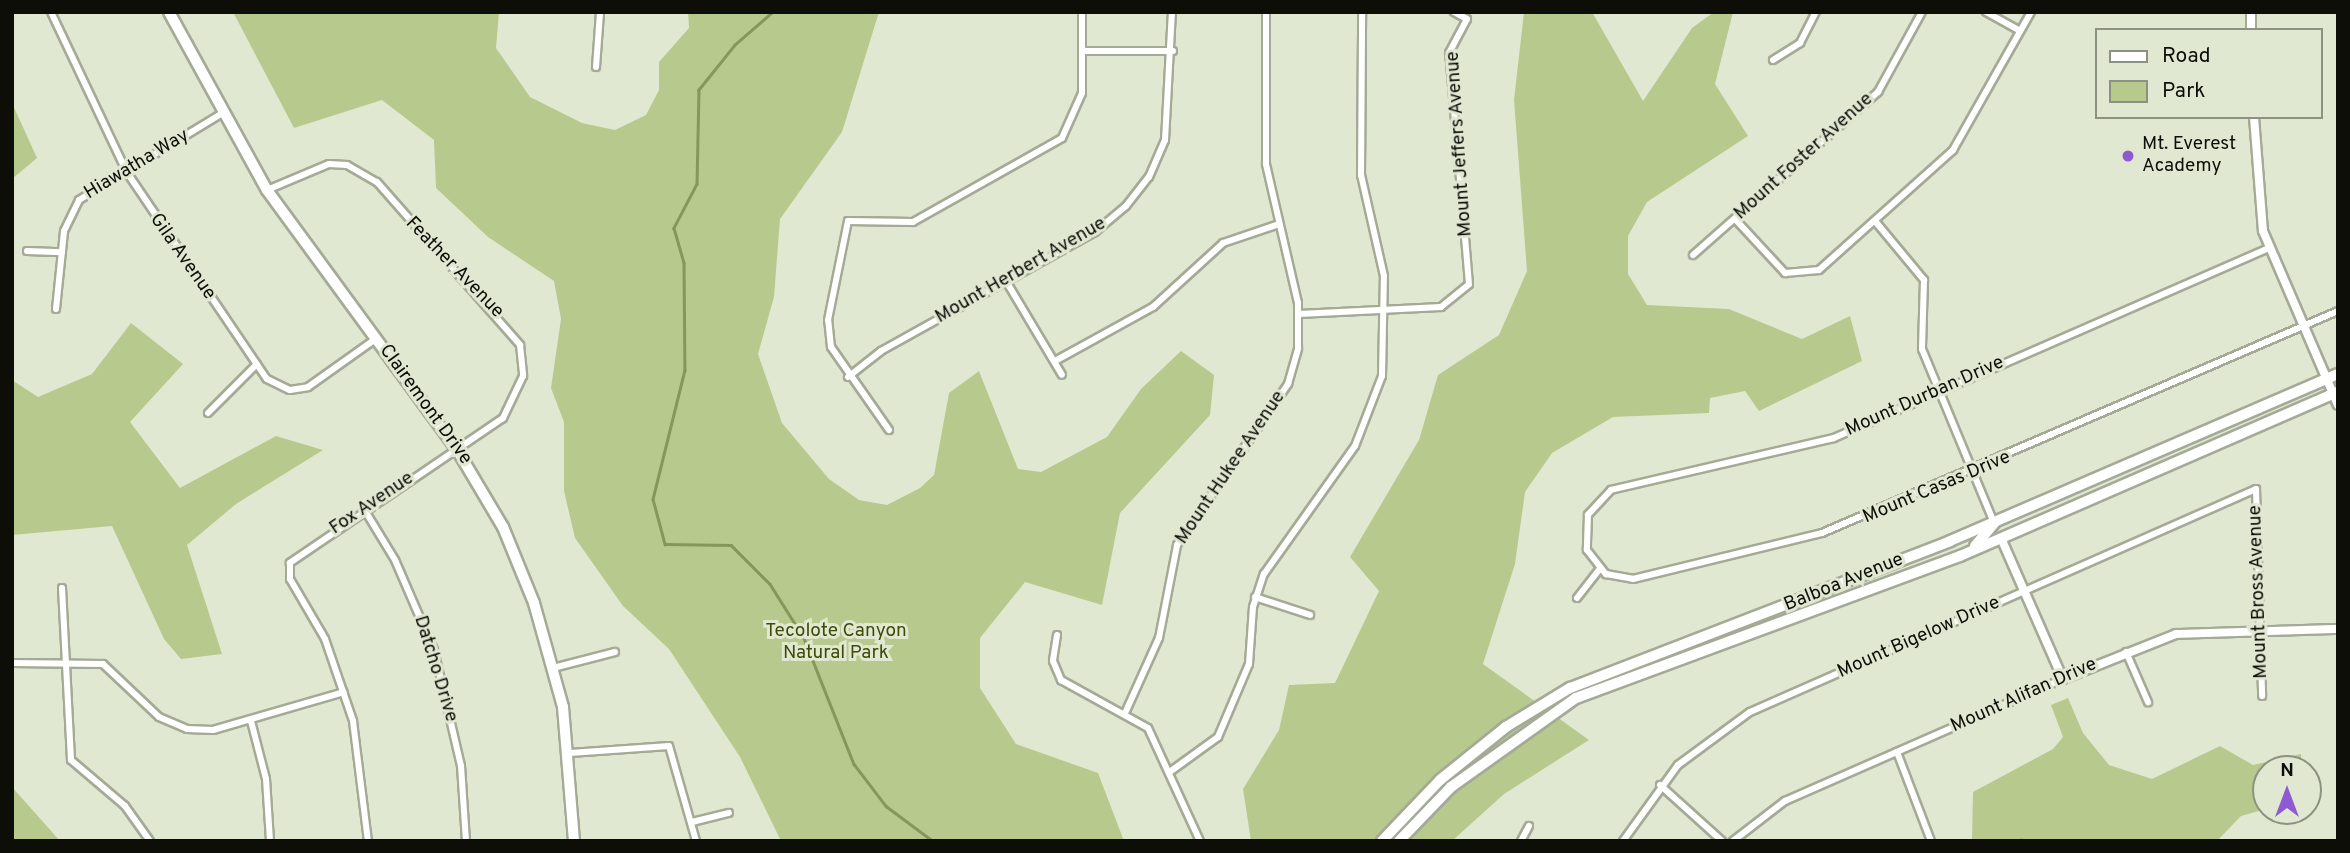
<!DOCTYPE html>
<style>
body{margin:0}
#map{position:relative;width:2350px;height:853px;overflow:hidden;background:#e1e8d2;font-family:Overpass,sans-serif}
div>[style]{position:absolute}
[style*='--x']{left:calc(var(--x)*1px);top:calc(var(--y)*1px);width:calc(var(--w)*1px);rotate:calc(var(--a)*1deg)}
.green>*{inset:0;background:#b8c98e}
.stream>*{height:2.5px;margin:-1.25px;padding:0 1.25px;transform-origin:1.25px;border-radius:1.25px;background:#86965d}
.roads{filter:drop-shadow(2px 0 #a4aa96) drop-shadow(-2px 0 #a4aa96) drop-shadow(0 2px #a4aa96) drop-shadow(0 -2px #a4aa96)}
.minor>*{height:6px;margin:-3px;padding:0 3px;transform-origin:3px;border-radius:3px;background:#fff}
.tertiary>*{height:8px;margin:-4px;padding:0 4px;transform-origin:4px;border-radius:4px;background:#fff}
.primary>*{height:10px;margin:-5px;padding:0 5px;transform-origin:5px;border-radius:5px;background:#fff}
.dots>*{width:19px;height:19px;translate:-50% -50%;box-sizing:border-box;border:4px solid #e1e8d2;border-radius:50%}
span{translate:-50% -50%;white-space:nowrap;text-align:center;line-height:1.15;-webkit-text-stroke:6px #e1e8d2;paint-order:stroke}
.street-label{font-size:19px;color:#0c0e07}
.poi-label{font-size:19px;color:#0c0e07}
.left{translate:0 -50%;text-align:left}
.park-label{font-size:19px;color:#3d4b06}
.frame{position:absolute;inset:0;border:14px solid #0c0e07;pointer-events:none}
.legend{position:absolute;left:2095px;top:28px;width:228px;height:91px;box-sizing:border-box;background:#e1e8d2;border:2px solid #8c9181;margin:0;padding:9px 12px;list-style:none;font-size:21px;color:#0c0e07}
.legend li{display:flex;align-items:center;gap:14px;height:35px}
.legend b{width:35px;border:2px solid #8c9181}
.north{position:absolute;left:2252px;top:755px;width:70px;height:70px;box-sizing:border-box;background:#e1e8d2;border:2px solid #8c9181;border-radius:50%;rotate:0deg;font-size:19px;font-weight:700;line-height:28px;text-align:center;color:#0c0e07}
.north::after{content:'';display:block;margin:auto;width:24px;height:32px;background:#8e59d2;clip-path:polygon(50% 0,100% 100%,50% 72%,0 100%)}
</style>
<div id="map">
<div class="green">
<div style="clip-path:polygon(233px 12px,499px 12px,496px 48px,530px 97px,582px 123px,615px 130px,646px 115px,659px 90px,659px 62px,689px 28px,688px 12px,879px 12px,842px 132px,780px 219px,774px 297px,758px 354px,782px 423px,829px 479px,859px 500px,887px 505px,920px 488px,934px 475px,949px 393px,979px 371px,1018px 469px,1041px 472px,1107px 437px,1141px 389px,1181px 351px,1214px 375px,1210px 415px,1120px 513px,1102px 605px,1025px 582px,980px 638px,980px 688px,1016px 744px,1098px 773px,1124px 841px,781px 841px,740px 757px,669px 649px,623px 606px,575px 538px,564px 491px,564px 422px,551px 388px,561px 319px,554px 281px,488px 237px,436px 188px,434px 140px,382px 100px,294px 128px)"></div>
<div style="clip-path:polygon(1524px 12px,1592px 12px,1643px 101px,1692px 28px,1714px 12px,1733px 12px,1715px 84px,1748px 136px,1647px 202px,1628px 236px,1628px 274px,1647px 305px,1729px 309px,1802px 339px,1850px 316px,1862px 361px,1759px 411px,1745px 391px,1710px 398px,1709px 413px,1613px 417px,1552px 453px,1525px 492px,1515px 564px,1483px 664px,1589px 740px,1504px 794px,1452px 841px,1251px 841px,1243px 789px,1279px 730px,1289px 685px,1335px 683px,1379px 591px,1350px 557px,1419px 440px,1438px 375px,1499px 335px,1527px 271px,1514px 100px)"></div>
<div style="clip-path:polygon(12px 103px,37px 158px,12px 179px)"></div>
<div style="clip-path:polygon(131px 323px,183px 364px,130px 422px,180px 488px,276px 436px,323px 450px,236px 504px,187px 545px,222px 654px,181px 659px,164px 639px,112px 526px,12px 535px,12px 380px,38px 397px,92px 374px)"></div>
<div style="clip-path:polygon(2068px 698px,2083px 733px,2109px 765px,2152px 779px,2220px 746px,2253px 765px,2301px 754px,2301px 769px,2266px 769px,2266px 809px,2241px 816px,2217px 841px,1972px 841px,1973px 792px,2053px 749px,2063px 737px,2051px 705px)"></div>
<div style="clip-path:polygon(12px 787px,60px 841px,12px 841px)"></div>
</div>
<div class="stream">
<div style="--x:773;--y:12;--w:50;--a:139"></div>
<div style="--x:735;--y:45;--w:58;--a:128.7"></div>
<div style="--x:699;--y:90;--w:94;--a:91.2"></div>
<div style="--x:697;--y:184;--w:50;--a:117.6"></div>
<div style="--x:674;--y:228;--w:36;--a:74"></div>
<div style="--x:684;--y:263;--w:107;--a:89.5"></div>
<div style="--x:685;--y:370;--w:133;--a:103.9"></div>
<div style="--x:653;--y:499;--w:47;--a:75.1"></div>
<div style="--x:665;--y:544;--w:66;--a:0.9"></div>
<div style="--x:731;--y:545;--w:55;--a:45"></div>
<div style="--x:770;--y:584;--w:64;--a:57.8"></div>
<div style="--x:804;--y:638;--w:136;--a:68.4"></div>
<div style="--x:854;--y:764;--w:53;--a:52.7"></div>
<div style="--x:886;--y:806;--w:59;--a:36.7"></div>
<div style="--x:2021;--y:841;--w:1;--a:-90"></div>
</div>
<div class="roads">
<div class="minor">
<div style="--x:51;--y:12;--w:176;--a:64.7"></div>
<div style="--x:126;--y:171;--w:251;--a:55.9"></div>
<div style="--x:267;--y:379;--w:25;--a:26"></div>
<div style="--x:290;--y:390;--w:18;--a:-9"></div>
<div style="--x:308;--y:387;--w:85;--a:-35.4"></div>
<div style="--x:1986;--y:12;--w:39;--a:29"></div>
<div style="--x:1082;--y:51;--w:91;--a:0"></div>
<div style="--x:1773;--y:60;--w:32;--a:-32"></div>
<div style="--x:1800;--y:43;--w:35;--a:-63"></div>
<div style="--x:596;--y:67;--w:55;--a:-85.8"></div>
<div style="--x:267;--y:190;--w:67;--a:-22.8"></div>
<div style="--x:329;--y:164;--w:18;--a:3"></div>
<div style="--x:347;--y:165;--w:34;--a:30"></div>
<div style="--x:377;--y:182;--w:217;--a:48.7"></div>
<div style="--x:520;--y:345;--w:31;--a:84"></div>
<div style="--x:523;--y:376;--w:47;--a:115.5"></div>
<div style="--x:503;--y:418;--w:258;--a:145.8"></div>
<div style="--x:290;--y:563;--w:16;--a:90"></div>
<div style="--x:290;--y:579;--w:69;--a:59.7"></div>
<div style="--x:325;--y:639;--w:87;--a:71.1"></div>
<div style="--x:353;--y:721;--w:121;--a:82.9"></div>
<div style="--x:1735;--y:219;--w:74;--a:47.2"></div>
<div style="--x:1785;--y:273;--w:34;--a:-5"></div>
<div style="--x:1819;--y:270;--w:180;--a:-41.8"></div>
<div style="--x:1953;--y:150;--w:159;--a:-60.5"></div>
<div style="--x:1875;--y:221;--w:77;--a:50.3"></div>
<div style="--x:1924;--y:280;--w:69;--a:91.7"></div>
<div style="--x:1922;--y:349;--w:188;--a:67.5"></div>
<div style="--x:2269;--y:248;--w:475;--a:156.4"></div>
<div style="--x:1834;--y:438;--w:229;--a:166.9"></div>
<div style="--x:1611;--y:490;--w:34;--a:133"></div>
<div style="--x:1588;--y:515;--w:35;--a:92"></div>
<div style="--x:1587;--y:550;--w:31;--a:52"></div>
<div style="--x:1606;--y:574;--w:27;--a:10"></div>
<div style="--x:1633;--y:579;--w:195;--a:-13.7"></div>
<div style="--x:1822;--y:533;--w:562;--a:-23.28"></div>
<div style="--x:27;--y:251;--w:35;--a:2"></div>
<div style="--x:1693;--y:255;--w:247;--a:-41.4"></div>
<div style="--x:1878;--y:92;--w:91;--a:-61.2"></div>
<div style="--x:1006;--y:281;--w:109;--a:59.2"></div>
<div style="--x:56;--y:309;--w:78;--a:-84.1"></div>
<div style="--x:64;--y:231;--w:34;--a:-64"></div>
<div style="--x:79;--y:200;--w:166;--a:-31.2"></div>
<div style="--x:1299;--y:314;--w:142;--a:-2.8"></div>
<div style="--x:1441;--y:307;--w:36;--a:-39"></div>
<div style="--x:1469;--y:284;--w:232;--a:-94.9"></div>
<div style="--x:1449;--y:53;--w:38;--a:-62"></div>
<div style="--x:1467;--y:19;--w:15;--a:-152"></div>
<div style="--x:1055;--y:361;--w:112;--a:-28.9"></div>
<div style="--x:1153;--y:307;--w:95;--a:-42.4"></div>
<div style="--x:1223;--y:243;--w:59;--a:-18.7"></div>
<div style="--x:848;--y:377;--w:42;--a:-38.2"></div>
<div style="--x:881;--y:351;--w:245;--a:-29.1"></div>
<div style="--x:1095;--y:232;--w:40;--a:-40"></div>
<div style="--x:1126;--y:206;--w:37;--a:-52"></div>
<div style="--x:1149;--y:177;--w:40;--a:-66.6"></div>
<div style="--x:1165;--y:140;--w:128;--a:-86.9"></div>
<div style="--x:208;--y:413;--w:69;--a:-45"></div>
<div style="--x:889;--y:430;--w:101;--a:-124.9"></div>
<div style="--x:831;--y:347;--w:27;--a:-96"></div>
<div style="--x:828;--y:320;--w:101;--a:-78.6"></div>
<div style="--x:848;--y:221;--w:65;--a:0.9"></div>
<div style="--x:913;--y:222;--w:171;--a:-29.4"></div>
<div style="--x:1062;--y:138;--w:49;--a:-66"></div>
<div style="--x:1082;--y:93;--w:81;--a:-90"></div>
<div style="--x:364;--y:509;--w:60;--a:58.7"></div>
<div style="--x:395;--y:560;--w:98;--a:66.6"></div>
<div style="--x:434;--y:650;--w:119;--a:76.9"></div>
<div style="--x:461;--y:766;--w:75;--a:86.2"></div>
<div style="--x:62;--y:588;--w:172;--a:87"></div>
<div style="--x:71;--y:760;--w:71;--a:40.4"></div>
<div style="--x:125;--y:806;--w:43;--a:54.5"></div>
<div style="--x:1255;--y:597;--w:58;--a:18.1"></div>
<div style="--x:1577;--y:598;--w:37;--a:-52"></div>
<div style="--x:1057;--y:635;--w:26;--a:99"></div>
<div style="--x:1053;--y:661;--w:21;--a:67"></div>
<div style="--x:1061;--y:680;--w:99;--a:28.9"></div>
<div style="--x:1148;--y:728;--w:124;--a:65.3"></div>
<div style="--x:2126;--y:652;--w:55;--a:66.3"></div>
<div style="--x:12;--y:663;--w:91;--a:0.6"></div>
<div style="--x:103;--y:664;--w:77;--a:43.4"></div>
<div style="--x:159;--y:717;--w:30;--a:23"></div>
<div style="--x:187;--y:729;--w:26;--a:2"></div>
<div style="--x:213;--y:730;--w:136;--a:-16.2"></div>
<div style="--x:553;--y:668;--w:64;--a:-14.5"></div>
<div style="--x:1126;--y:711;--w:80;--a:-65.7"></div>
<div style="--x:1159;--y:638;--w:95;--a:-79"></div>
<div style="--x:1177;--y:545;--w:196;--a:-55.4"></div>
<div style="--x:1288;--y:384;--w:37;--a:-74"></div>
<div style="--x:1298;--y:348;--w:45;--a:-90"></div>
<div style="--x:1298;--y:303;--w:143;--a:-103"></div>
<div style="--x:1266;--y:164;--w:152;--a:-90"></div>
<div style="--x:251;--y:721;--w:60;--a:75.5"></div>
<div style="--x:266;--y:779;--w:62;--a:86.3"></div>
<div style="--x:1897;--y:752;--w:95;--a:69.1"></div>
<div style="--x:570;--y:753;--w:99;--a:-4"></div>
<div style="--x:669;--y:746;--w:99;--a:74.1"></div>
<div style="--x:1171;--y:771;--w:58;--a:-35.9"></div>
<div style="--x:1218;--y:737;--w:79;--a:-67"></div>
<div style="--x:1249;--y:664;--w:57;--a:-86"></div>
<div style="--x:1253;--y:607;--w:35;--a:-72"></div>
<div style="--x:1264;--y:574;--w:157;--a:-54.6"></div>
<div style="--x:1355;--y:446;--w:75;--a:-68.9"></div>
<div style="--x:1382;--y:376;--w:100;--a:-88.9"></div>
<div style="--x:1384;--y:276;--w:104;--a:-102.8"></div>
<div style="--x:1361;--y:175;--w:163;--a:-89.6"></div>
<div style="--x:1660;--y:785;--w:84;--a:42.1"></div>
<div style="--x:692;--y:822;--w:38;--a:-14"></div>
<div style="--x:1521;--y:841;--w:17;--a:-62"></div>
<div style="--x:1623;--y:841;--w:94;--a:-54.1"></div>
<div style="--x:1678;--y:765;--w:89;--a:-36.4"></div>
<div style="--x:1750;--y:712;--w:553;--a:-23.78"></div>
<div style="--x:2256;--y:489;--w:207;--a:88.3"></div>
<div style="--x:1733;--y:841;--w:66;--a:-37.6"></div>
<div style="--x:1785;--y:801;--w:304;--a:-23.7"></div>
</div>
<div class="tertiary">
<div style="--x:2251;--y:12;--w:18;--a:90"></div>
<div style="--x:2254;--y:117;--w:114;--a:85.5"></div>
<div style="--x:2263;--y:231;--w:189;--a:66.7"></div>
<div style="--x:2001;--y:538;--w:154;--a:66.3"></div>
<div style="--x:2063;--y:679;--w:122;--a:-21.7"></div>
<div style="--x:2176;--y:634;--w:162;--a:-1.8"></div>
</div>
<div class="primary">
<div style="--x:169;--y:12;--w:203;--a:61.2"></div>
<div style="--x:267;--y:190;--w:320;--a:53.8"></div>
<div style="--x:456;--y:448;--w:92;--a:59.3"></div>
<div style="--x:503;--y:527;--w:82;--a:67.8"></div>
<div style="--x:534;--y:603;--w:108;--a:74.4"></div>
<div style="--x:563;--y:707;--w:134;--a:85.3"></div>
<div style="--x:1975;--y:546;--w:30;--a:-50"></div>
<div style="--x:1382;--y:841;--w:84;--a:-46.4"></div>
<div style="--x:1440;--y:780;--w:85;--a:-38.8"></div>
<div style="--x:1506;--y:727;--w:75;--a:-31.4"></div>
<div style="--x:1570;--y:688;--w:407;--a:-21.1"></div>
<div style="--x:1950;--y:541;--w:422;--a:-23.3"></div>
<div style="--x:1399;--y:841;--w:75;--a:-46.1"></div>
<div style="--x:1451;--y:787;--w:153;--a:-35.5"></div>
<div style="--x:1576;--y:698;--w:409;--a:-20.3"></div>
<div style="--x:1960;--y:556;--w:412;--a:-23.5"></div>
</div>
</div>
<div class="dots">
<div style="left:2128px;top:156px;background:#8e59d2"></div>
</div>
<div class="street-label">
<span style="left:1460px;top:144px;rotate:-94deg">Mount Jeffers Avenue</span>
<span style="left:1804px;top:157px;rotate:-42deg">Mount Foster Avenue</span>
<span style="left:137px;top:165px;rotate:-31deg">Hiawatha Way</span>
<span style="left:182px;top:257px;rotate:55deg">Gila Avenue</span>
<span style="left:454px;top:268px;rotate:46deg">Feather Avenue</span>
<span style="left:1021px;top:271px;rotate:-30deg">Mount Herbert Avenue</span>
<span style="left:1925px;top:397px;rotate:-24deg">Mount Durban Drive</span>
<span style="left:425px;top:405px;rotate:54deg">Clairemont Drive</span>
<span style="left:1231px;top:468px;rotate:-56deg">Mount Hukee Avenue</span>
<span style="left:1937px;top:488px;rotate:-23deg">Mount Casas Drive</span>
<span style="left:372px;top:504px;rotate:-34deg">Fox Avenue</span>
<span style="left:1844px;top:583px;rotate:-22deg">Balboa Avenue</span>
<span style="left:2259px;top:592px;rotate:-92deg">Mount Bross Avenue</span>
<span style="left:1919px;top:638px;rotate:-24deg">Mount Bigelow Drive</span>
<span style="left:435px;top:669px;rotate:73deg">Datcho Drive</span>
<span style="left:2024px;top:696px;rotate:-24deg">Mount Alifan Drive</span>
</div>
<div class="poi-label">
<span class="left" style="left:2142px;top:156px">Mt. Everest<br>Academy</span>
</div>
<div class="park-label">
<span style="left:836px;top:643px">Tecolote Canyon<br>Natural Park</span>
</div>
<div class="frame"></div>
<ul class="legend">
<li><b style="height:9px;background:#fff"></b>Road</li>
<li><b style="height:19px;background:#b8c98e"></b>Park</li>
</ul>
<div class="north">N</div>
</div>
